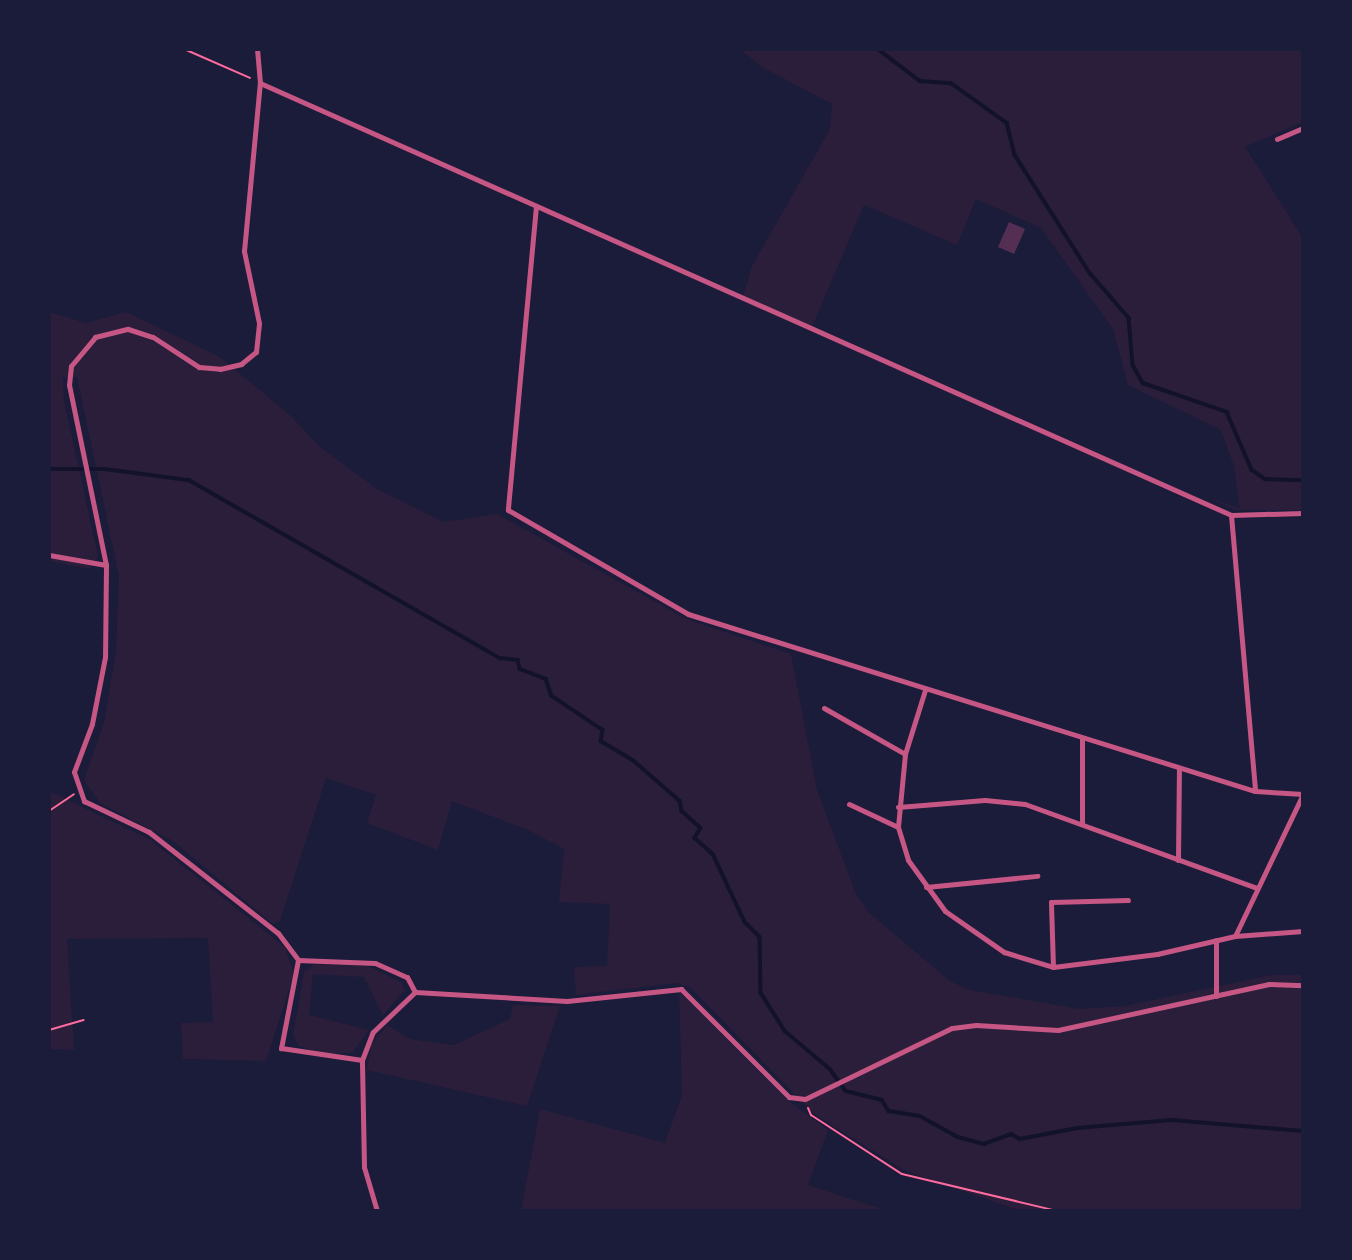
<!DOCTYPE html>
<style>
body{margin:0}
#map{position:relative;width:1352px;height:1260px;overflow:hidden;background:#1b1b3a;font-family:"Alegreya Sans",sans-serif}
div>[style]{position:absolute}
[style*='--x']{left:calc(var(--x)*1px);top:calc(var(--y)*1px);width:calc(var(--w)*1px);rotate:calc(var(--a)*1deg)}
.green>*{inset:0;background:#2a1e3b}
.stream>*{height:3.5px;margin:-1.75px;padding:0 1.75px;transform-origin:1.75px;border-radius:1.75px;background:#12122b}
.building>*{inset:0;background:#542f53}
.path>*{height:2px;margin:-1px;padding:0 1px;transform-origin:1px;border-radius:1px;background:#ff6b9d}
.minor>*{height:5px;margin:-2.5px;padding:0 2.5px;transform-origin:2.5px;border-radius:2.5px;background:#c65784}
span{translate:-50% -50%;white-space:nowrap;text-align:center;line-height:1.15;-webkit-text-stroke:6px #1b1b3a;paint-order:stroke}
.frame{position:absolute;inset:0;border:51px solid #1b1b3a;pointer-events:none}
</style>
<div id="map">
<div class="green">
<div style="clip-path:polygon(740px 49px,1303px 49px,1303px 122px,1245px 147px,1303px 238px,1303px 510px,1235px 510px,1208px 497px,1240px 509px,1234px 466px,1221px 430px,1128px 385px,1113px 329px,1041px 228px,976px 199px,957px 245px,864px 205px,811px 329px,742px 300px,752px 266px,830px 129px,832px 104px,762px 67px)"></div>
<div style="clip-path:polygon(49px 312px,86px 323px,126px 312px,220px 357px,291px 416px,320px 447px,377px 489px,444px 522px,497px 514px,686px 619px,791px 654px,817px 790px,856px 894px,868px 912px,950px 981px,970px 990px,1079px 1009px,1125px 1006px,1271px 975px,1303px 975px,1303px 1211px,1020px 1211px,904px 1170px,814px 1114px,691px 988px,677px 983px,576px 995px,574px 967px,607px 966px,610px 904px,559px 902px,564px 849px,528px 830px,452px 801px,438px 850px,367px 823px,376px 795px,326px 778px,280px 921px,273px 924px,173px 841px,100px 803px,84px 780px,104px 723px,116px 651px,119px 576px,77px 377px,63px 377px,64px 401px,98px 556px,90px 569px,49px 561px)"></div>
<div style="clip-path:polygon(49px 791px,149px 839px,285px 947px,294px 974px,266px 1061px,183px 1059px,181px 1023px,213px 1022px,208px 938px,67px 939px,74px 1050px,49px 1049px)"></div>
<div style="clip-path:polygon(314px 964px,368px 966px,401px 982px,405px 990px,383px 1015px,364px 977px,313px 974px,309px 1015px,369px 1030px,352px 1053px,321px 1053px,299px 1046px,293px 1035px,304px 972px)"></div>
<div style="clip-path:polygon(679px 992px,786px 1099px,828px 1130px,808px 1185px,888px 1211px,521px 1211px,540px 1109px,665px 1143px,682px 1095px)"></div>
<div style="clip-path:polygon(513px 1005px,560px 1006px,527px 1106px,367px 1070px,371px 1045px,387px 1025px,410px 1039px,454px 1045px,510px 1019px)"></div>
</div>
<div class="stream">
<div style="--x:878;--y:49;--w:53;--a:37.3"></div>
<div style="--x:920;--y:81;--w:31;--a:4"></div>
<div style="--x:951;--y:83;--w:69;--a:35.5"></div>
<div style="--x:1007;--y:123;--w:33;--a:76"></div>
<div style="--x:1015;--y:155;--w:140;--a:57.6"></div>
<div style="--x:1090;--y:273;--w:60;--a:49.1"></div>
<div style="--x:1129;--y:318;--w:47;--a:85.1"></div>
<div style="--x:1133;--y:365;--w:21;--a:61"></div>
<div style="--x:1143;--y:383;--w:89;--a:19"></div>
<div style="--x:1227;--y:412;--w:63;--a:66.7"></div>
<div style="--x:1252;--y:470;--w:16;--a:35"></div>
<div style="--x:1265;--y:479;--w:38;--a:2"></div>
<div style="--x:49;--y:469;--w:56;--a:0"></div>
<div style="--x:105;--y:469;--w:85;--a:7.5"></div>
<div style="--x:189;--y:480;--w:358;--a:29.8"></div>
<div style="--x:500;--y:658;--w:18;--a:6"></div>
<div style="--x:518;--y:660;--w:9;--a:77"></div>
<div style="--x:520;--y:669;--w:28;--a:21"></div>
<div style="--x:546;--y:679;--w:18;--a:71"></div>
<div style="--x:552;--y:696;--w:61;--a:33.7"></div>
<div style="--x:603;--y:730;--w:11;--a:100"></div>
<div style="--x:601;--y:741;--w:37;--a:31"></div>
<div style="--x:633;--y:760;--w:62;--a:41.1"></div>
<div style="--x:680;--y:801;--w:10;--a:79"></div>
<div style="--x:682;--y:811;--w:25;--a:42"></div>
<div style="--x:701;--y:828;--w:12;--a:121"></div>
<div style="--x:695;--y:838;--w:24;--a:42"></div>
<div style="--x:713;--y:854;--w:75;--a:64.8"></div>
<div style="--x:745;--y:922;--w:21;--a:45"></div>
<div style="--x:760;--y:937;--w:56;--a:89"></div>
<div style="--x:761;--y:993;--w:45;--a:57.7"></div>
<div style="--x:785;--y:1031;--w:59;--a:40.2"></div>
<div style="--x:830;--y:1069;--w:27;--a:54"></div>
<div style="--x:846;--y:1091;--w:37;--a:14"></div>
<div style="--x:882;--y:1100;--w:13;--a:58"></div>
<div style="--x:889;--y:1111;--w:31;--a:9"></div>
<div style="--x:920;--y:1116;--w:43;--a:28.9"></div>
<div style="--x:958;--y:1137;--w:27;--a:15"></div>
<div style="--x:984;--y:1144;--w:29;--a:-20"></div>
<div style="--x:1011;--y:1134;--w:10;--a:29"></div>
<div style="--x:1020;--y:1139;--w:58;--a:-10.9"></div>
<div style="--x:1077;--y:1128;--w:95;--a:-4.8"></div>
<div style="--x:1172;--y:1120;--w:131;--a:4.8"></div>
</div>
<div class="building">
<div style="clip-path:polygon(1009px 222px,1025px 229px,1014px 254px,998px 247px)"></div>
</div>
<div class="path">
<div style="--x:184;--y:49;--w:72;--a:23.7"></div>
<div style="--x:49;--y:811;--w:30;--a:-34"></div>
<div style="--x:49;--y:1030;--w:36;--a:-16"></div>
<div style="--x:808;--y:1108;--w:8;--a:67"></div>
<div style="--x:811;--y:1115;--w:108;--a:33"></div>
<div style="--x:902;--y:1174;--w:159;--a:13.4"></div>
</div>
<div class="minor">
<div style="--x:260;--y:83;--w:1063;--a:23.98"></div>
<div style="--x:1231;--y:515;--w:72;--a:-1.6"></div>
<div style="--x:1277;--y:139;--w:28;--a:-23"></div>
<div style="--x:536;--y:206;--w:305;--a:95.3"></div>
<div style="--x:508;--y:510;--w:208;--a:30"></div>
<div style="--x:688;--y:614;--w:594;--a:17.34"></div>
<div style="--x:1255;--y:791;--w:48;--a:3.6"></div>
<div style="--x:1231;--y:515;--w:277;--a:85"></div>
<div style="--x:49;--y:555;--w:58;--a:10"></div>
<div style="--x:106;--y:565;--w:92;--a:90.6"></div>
<div style="--x:105;--y:657;--w:68;--a:101"></div>
<div style="--x:92;--y:724;--w:51;--a:110.6"></div>
<div style="--x:74;--y:772;--w:31;--a:71"></div>
<div style="--x:84;--y:801;--w:72;--a:25.5"></div>
<div style="--x:149;--y:832;--w:164;--a:38.1"></div>
<div style="--x:278;--y:933;--w:34;--a:53"></div>
<div style="--x:298;--y:960;--w:77;--a:2.2"></div>
<div style="--x:375;--y:963;--w:35;--a:24"></div>
<div style="--x:407;--y:977;--w:17;--a:62"></div>
<div style="--x:106;--y:565;--w:184;--a:-101.6"></div>
<div style="--x:69;--y:385;--w:19;--a:-84"></div>
<div style="--x:71;--y:366;--w:38;--a:-50"></div>
<div style="--x:95;--y:337;--w:34;--a:-14"></div>
<div style="--x:128;--y:329;--w:26;--a:18"></div>
<div style="--x:153;--y:337;--w:55;--a:33.1"></div>
<div style="--x:199;--y:367;--w:21;--a:5"></div>
<div style="--x:220;--y:369;--w:22;--a:-13"></div>
<div style="--x:241;--y:364;--w:19;--a:-39"></div>
<div style="--x:256;--y:352;--w:29;--a:-84"></div>
<div style="--x:259;--y:323;--w:74;--a:-101.8"></div>
<div style="--x:244;--y:251;--w:169;--a:-84.6"></div>
<div style="--x:260;--y:83;--w:34;--a:-95"></div>
<div style="--x:925;--y:690;--w:67;--a:107.4"></div>
<div style="--x:905;--y:754;--w:73;--a:95.5"></div>
<div style="--x:898;--y:827;--w:34;--a:73"></div>
<div style="--x:908;--y:860;--w:63;--a:54"></div>
<div style="--x:945;--y:911;--w:72;--a:34.8"></div>
<div style="--x:1004;--y:952;--w:51;--a:17"></div>
<div style="--x:1053;--y:967;--w:105;--a:-7.1"></div>
<div style="--x:1157;--y:954;--w:80;--a:-13"></div>
<div style="--x:1235;--y:936;--w:68;--a:-4.2"></div>
<div style="--x:824;--y:708;--w:93;--a:29.6"></div>
<div style="--x:1082;--y:739;--w:83;--a:90"></div>
<div style="--x:849;--y:804;--w:54;--a:25.1"></div>
<div style="--x:898;--y:807;--w:87;--a:-4.6"></div>
<div style="--x:985;--y:800;--w:40;--a:5.7"></div>
<div style="--x:1025;--y:804;--w:247;--a:19.9"></div>
<div style="--x:1178;--y:860;--w:92;--a:-89.4"></div>
<div style="--x:926;--y:887;--w:112;--a:-5.7"></div>
<div style="--x:1235;--y:936;--w:157;--a:-64.4"></div>
<div style="--x:298;--y:960;--w:90;--a:100.9"></div>
<div style="--x:281;--y:1048;--w:82;--a:8.4"></div>
<div style="--x:1053;--y:967;--w:65;--a:-91.8"></div>
<div style="--x:1051;--y:902;--w:77;--a:-1.5"></div>
<div style="--x:415;--y:992;--w:152;--a:3.4"></div>
<div style="--x:567;--y:1001;--w:115;--a:-6"></div>
<div style="--x:681;--y:989;--w:153;--a:45"></div>
<div style="--x:789;--y:1097;--w:16;--a:7"></div>
<div style="--x:805;--y:1099;--w:163;--a:-25.8"></div>
<div style="--x:952;--y:1028;--w:24;--a:-7"></div>
<div style="--x:976;--y:1025;--w:82;--a:3.5"></div>
<div style="--x:1058;--y:1030;--w:216;--a:-12.3"></div>
<div style="--x:1269;--y:984;--w:34;--a:2"></div>
<div style="--x:1216;--y:996;--w:56;--a:-90"></div>
<div style="--x:377;--y:1211;--w:46;--a:-106.5"></div>
<div style="--x:364;--y:1167;--w:107;--a:-91.1"></div>
<div style="--x:362;--y:1060;--w:30;--a:-69"></div>
<div style="--x:373;--y:1032;--w:58;--a:-43.6"></div>
</div>
<div class="frame"></div>
</div>
